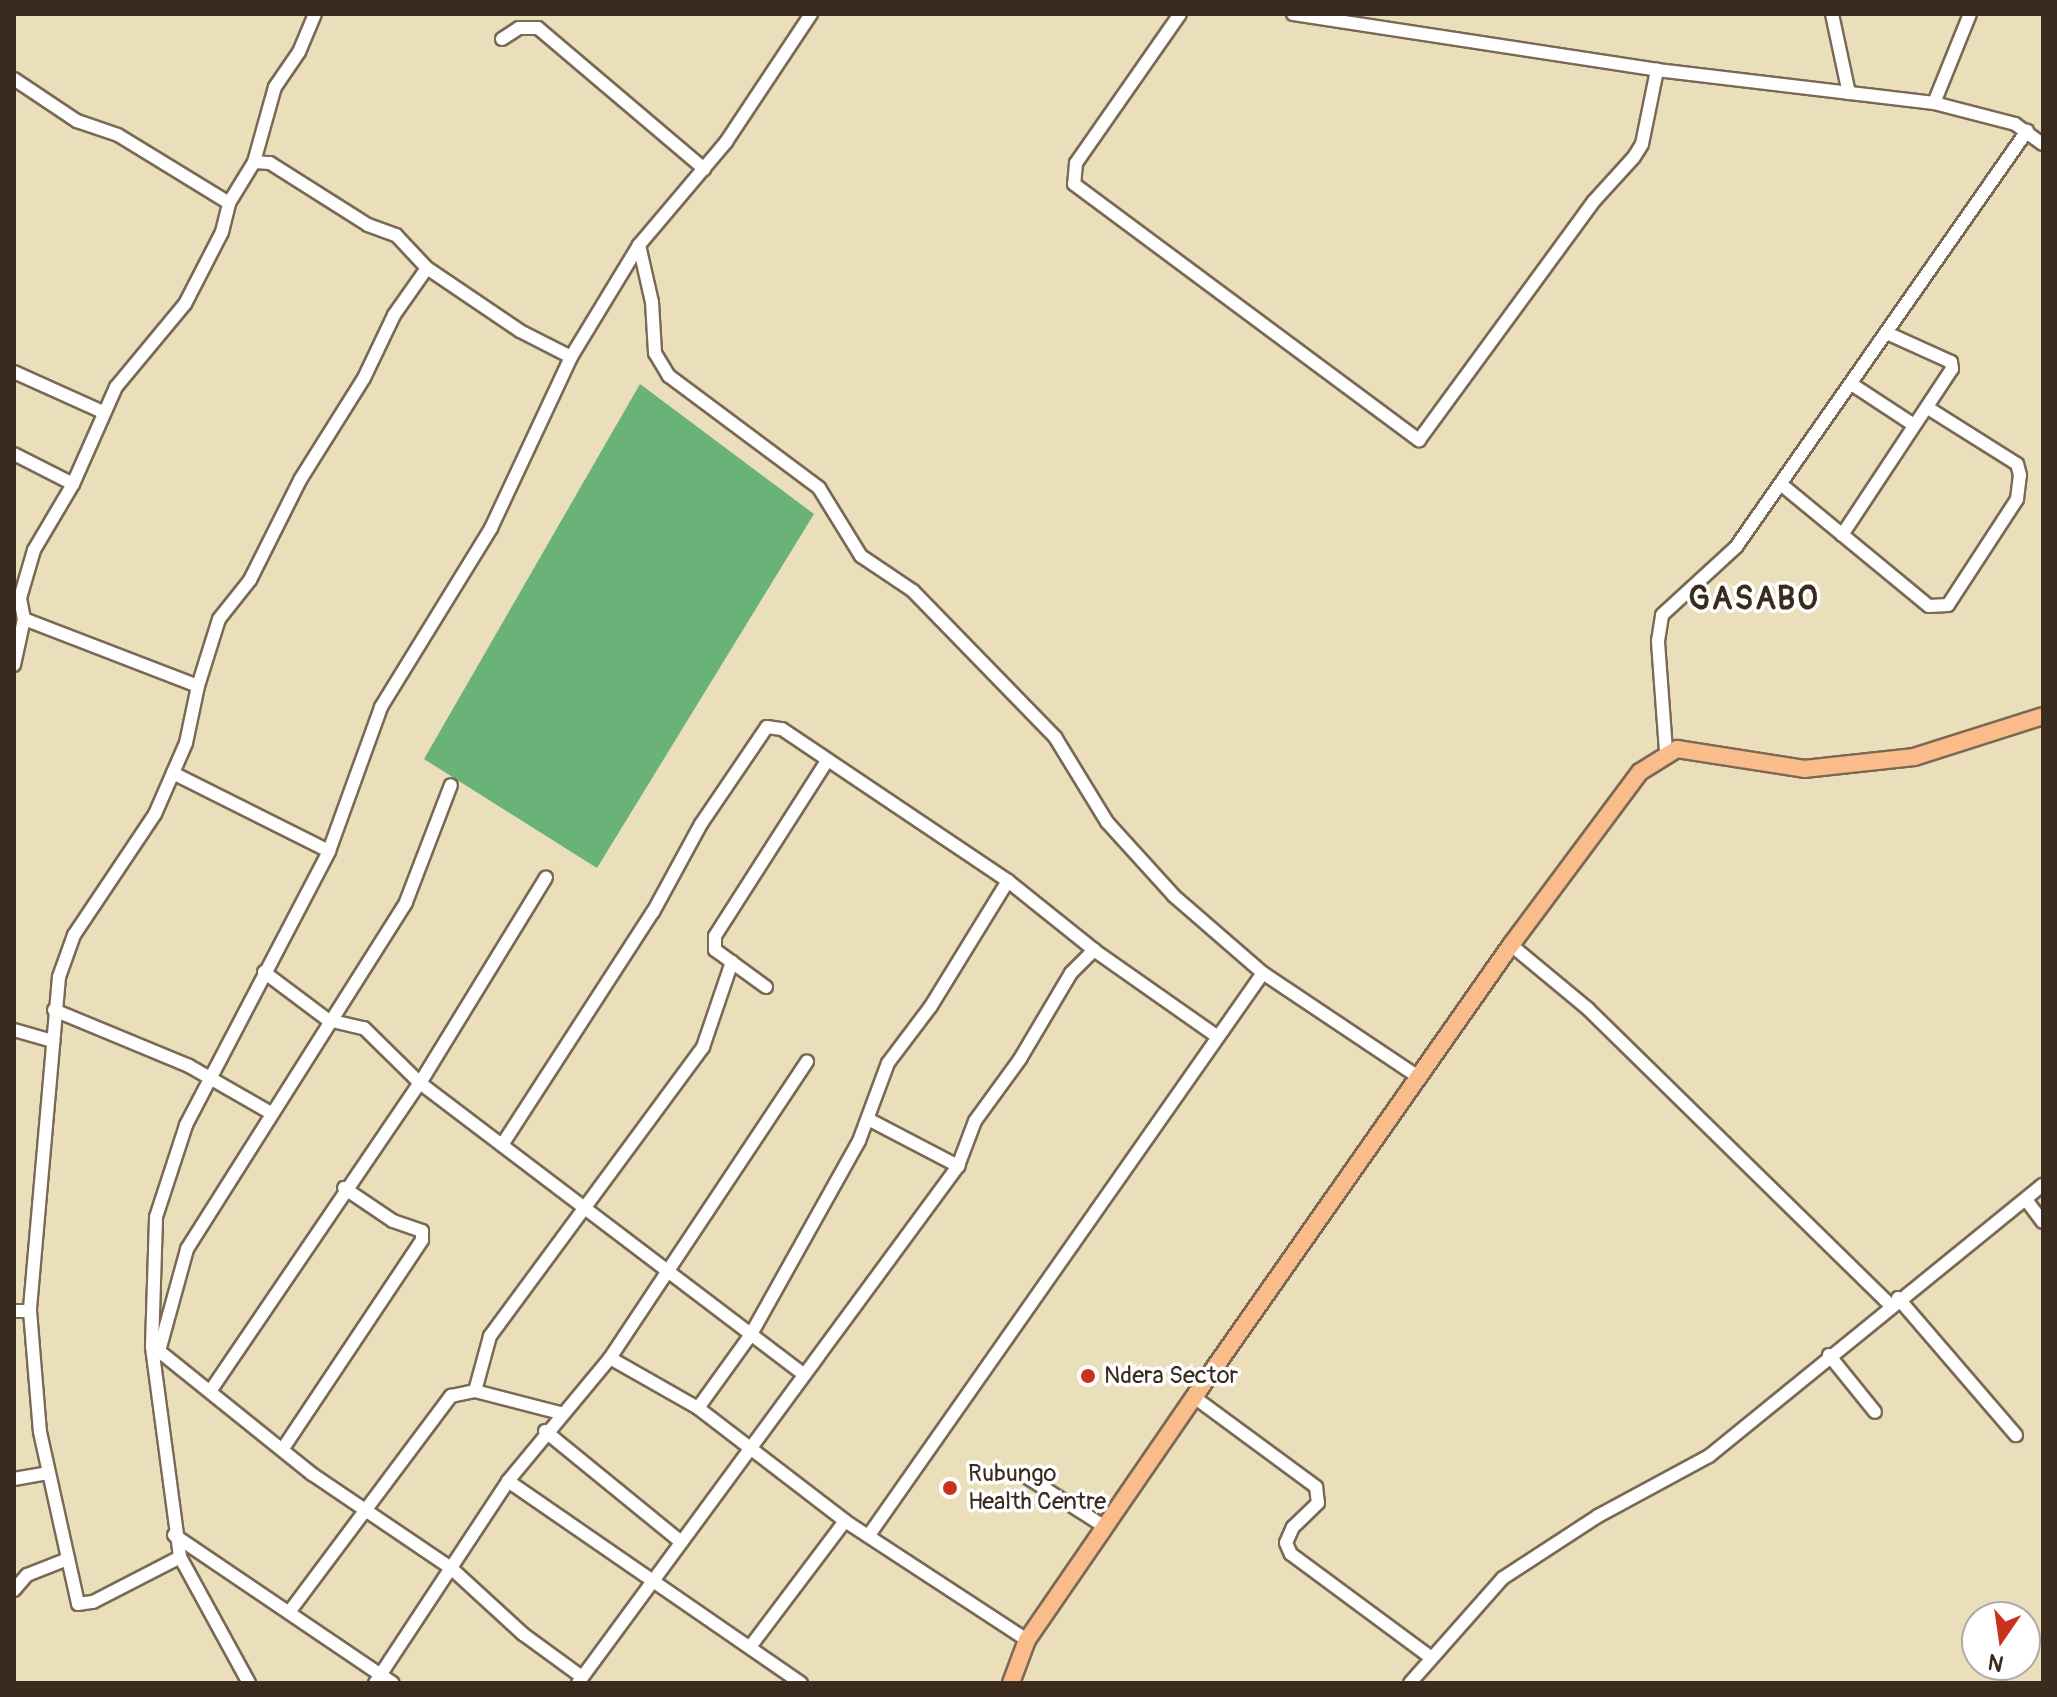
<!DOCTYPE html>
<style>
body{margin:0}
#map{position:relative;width:2057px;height:1697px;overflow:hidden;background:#ebdeba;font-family:Pangolin,sans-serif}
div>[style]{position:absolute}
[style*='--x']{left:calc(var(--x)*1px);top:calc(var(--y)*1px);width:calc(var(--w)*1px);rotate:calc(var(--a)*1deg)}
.forest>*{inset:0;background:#69b278}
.roads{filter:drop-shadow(2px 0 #796955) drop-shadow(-2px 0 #796955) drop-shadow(0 2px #796955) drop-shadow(0 -2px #796955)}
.minor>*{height:12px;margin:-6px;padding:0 6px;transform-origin:6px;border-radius:6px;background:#fff}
.major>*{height:16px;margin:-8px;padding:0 8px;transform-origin:8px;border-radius:8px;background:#f9bc8a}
.dots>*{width:22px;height:22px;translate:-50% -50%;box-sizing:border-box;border:4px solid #fff;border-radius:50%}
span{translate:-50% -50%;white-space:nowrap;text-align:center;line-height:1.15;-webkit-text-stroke:7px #fff;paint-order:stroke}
.poi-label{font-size:24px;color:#3b2a1e}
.left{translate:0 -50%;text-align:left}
.district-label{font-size:32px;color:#3b2a1e;font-weight:700;letter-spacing:2px}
.frame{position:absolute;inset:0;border:16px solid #3b2a1e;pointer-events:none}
.north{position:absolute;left:1961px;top:1601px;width:80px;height:80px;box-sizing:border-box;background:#fff;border:2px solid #b1aaa5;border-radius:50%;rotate:193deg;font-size:22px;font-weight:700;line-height:32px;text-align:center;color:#3b2a1e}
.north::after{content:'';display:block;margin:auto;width:28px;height:36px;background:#c8321e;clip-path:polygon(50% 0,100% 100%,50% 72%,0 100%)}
</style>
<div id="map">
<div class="forest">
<div style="clip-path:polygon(640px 384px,814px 514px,597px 868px,424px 759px)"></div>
</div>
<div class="roads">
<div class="minor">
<div style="--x:1180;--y:14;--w:182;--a:124.9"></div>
<div style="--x:1076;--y:163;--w:21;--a:95"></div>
<div style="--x:1074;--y:184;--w:430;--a:36.6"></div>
<div style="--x:1419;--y:440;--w:296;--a:-53.8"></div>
<div style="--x:1594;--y:201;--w:59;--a:-47.7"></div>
<div style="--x:1634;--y:157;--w:15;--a:-58"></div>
<div style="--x:1642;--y:144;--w:76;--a:-78.5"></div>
<div style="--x:1293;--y:14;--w:368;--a:8.7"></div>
<div style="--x:1657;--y:70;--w:279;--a:6.8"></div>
<div style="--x:1934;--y:103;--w:84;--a:14.5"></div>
<div style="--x:2015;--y:124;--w:34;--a:36"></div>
<div style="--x:1832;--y:14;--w:81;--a:77.9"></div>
<div style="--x:502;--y:39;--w:20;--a:-33"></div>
<div style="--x:519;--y:28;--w:19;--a:0"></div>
<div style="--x:538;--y:28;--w:218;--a:40.3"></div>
<div style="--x:14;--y:79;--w:76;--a:33.7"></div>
<div style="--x:77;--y:121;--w:43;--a:18.9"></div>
<div style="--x:118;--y:135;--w:130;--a:31.5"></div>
<div style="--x:1934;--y:103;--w:96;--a:-68"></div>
<div style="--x:254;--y:162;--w:78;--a:-74.4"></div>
<div style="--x:275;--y:87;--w:42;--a:-55.6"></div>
<div style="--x:299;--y:52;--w:41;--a:-67.2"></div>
<div style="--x:639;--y:245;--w:58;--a:77.2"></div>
<div style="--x:652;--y:302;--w:51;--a:86.6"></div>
<div style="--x:655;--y:353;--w:27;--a:59"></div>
<div style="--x:669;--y:376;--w:187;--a:36.7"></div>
<div style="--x:819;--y:488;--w:80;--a:58.3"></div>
<div style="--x:861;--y:556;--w:63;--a:33.9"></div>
<div style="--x:913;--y:591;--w:204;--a:45.8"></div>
<div style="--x:1055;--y:737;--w:100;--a:58.5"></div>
<div style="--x:1107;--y:822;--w:100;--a:47.8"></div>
<div style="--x:1174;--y:896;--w:118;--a:40.9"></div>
<div style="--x:1263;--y:973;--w:189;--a:33.8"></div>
<div style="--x:14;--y:372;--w:98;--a:24.2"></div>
<div style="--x:1853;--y:385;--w:73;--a:33.3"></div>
<div style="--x:14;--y:454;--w:66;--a:27"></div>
<div style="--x:1782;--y:485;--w:190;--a:39.5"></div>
<div style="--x:1929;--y:606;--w:19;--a:-3"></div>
<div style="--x:1948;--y:605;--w:126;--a:-56.9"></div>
<div style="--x:2017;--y:499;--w:24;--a:-83"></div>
<div style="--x:2020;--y:475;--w:11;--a:-105"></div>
<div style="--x:2017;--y:464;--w:105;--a:-147.8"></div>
<div style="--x:1842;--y:535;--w:199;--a:-56.5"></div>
<div style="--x:1952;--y:369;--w:7;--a:-98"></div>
<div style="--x:1951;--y:362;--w:68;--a:-155.7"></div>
<div style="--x:24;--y:619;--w:186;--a:21.1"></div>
<div style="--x:198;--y:686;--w:58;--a:101.9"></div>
<div style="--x:186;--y:743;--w:77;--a:113.6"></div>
<div style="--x:155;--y:814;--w:146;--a:123.8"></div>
<div style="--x:74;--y:935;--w:45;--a:109.7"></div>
<div style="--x:59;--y:977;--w:335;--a:95"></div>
<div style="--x:30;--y:1311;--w:121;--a:85.3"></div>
<div style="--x:40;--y:1432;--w:176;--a:77.5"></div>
<div style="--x:78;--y:1604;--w:15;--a:-8"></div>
<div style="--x:93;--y:1602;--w:98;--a:-27.3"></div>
<div style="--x:14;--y:665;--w:47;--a:-77.7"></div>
<div style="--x:24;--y:619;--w:21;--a:-101"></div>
<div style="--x:20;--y:598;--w:50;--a:-73.7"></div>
<div style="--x:34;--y:550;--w:77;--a:-59.4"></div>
<div style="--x:73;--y:484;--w:106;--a:-66.1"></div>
<div style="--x:116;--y:387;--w:108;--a:-50.3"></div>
<div style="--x:185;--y:304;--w:81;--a:-62.8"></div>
<div style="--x:222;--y:232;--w:30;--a:-76"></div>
<div style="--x:229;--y:203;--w:48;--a:-58.6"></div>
<div style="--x:254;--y:162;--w:16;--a:4"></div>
<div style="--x:270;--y:163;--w:116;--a:32.3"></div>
<div style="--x:368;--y:225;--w:30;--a:20"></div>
<div style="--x:396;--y:235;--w:45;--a:46.8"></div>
<div style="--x:427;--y:268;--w:112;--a:34.1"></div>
<div style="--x:520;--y:331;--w:57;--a:27"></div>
<div style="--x:198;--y:686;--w:70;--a:-72.6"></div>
<div style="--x:219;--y:619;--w:50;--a:-51.5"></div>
<div style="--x:250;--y:580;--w:112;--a:-63.4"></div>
<div style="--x:300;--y:480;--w:120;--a:-57.9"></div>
<div style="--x:364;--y:378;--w:70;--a:-64.5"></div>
<div style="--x:394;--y:315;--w:57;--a:-54.9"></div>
<div style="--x:1666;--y:751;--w:110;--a:-94.2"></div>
<div style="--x:1658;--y:641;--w:26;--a:-81"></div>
<div style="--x:1662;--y:615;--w:100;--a:-42.6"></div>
<div style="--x:1736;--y:547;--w:508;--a:-55.03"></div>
<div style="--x:173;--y:773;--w:174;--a:26.6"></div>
<div style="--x:1511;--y:945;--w:100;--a:39.7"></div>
<div style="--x:1588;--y:1009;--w:423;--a:44.4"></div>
<div style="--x:264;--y:972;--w:80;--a:36.9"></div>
<div style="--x:328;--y:1020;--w:37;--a:13"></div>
<div style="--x:364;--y:1028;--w:78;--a:44.5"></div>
<div style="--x:420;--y:1083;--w:482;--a:37.2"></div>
<div style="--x:766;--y:987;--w:63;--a:-144"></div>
<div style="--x:715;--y:950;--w:14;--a:-90"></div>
<div style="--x:715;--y:936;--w:208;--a:-57.4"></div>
<div style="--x:54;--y:1010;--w:146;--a:22.5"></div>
<div style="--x:189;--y:1066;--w:95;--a:29.8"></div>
<div style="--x:14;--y:1030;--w:41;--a:15.8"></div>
<div style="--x:868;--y:1119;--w:102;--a:27.6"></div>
<div style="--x:502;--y:1145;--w:278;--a:-57.1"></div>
<div style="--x:653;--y:912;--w:100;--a:-61.4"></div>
<div style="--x:701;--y:824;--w:117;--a:-55.8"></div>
<div style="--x:767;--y:727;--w:15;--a:8"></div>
<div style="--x:782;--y:729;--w:272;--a:33.9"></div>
<div style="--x:1008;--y:881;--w:110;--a:38.7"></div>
<div style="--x:1094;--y:950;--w:151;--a:35.1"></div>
<div style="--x:2027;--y:1201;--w:26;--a:53"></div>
<div style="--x:1898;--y:1298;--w:181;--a:49.3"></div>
<div style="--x:14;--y:1311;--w:16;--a:0"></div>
<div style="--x:154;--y:1347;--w:203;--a:38.8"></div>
<div style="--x:312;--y:1474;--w:168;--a:34.1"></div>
<div style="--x:451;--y:1568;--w:98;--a:42.5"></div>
<div style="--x:523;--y:1634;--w:73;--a:36.1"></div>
<div style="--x:159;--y:1351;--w:106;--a:-74.6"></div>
<div style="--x:187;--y:1249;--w:410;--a:-57.7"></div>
<div style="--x:406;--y:902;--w:125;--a:-69"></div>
<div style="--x:1829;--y:1355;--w:73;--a:51.1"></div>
<div style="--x:610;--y:1358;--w:101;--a:29.6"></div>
<div style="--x:698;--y:1408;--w:185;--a:37.5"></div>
<div style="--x:845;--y:1521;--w:217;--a:33.2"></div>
<div style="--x:211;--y:1390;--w:371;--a:-55.8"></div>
<div style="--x:420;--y:1083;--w:241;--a:-58.5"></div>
<div style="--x:475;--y:1391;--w:88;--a:14.5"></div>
<div style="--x:1194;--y:1397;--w:152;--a:36.4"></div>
<div style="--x:1316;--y:1487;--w:16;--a:83"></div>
<div style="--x:1318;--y:1503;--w:35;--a:136"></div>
<div style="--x:1293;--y:1527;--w:17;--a:114"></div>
<div style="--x:1286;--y:1543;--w:12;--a:66"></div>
<div style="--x:1291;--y:1554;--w:173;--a:36.5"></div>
<div style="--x:698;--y:1408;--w:89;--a:-54.2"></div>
<div style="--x:750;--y:1336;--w:223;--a:-60.8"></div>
<div style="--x:859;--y:1141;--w:83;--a:-69.6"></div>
<div style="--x:888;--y:1063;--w:71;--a:-53"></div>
<div style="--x:931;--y:1006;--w:147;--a:-58.4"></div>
<div style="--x:545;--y:1431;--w:176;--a:39.2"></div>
<div style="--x:284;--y:1447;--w:249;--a:-56.3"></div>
<div style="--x:422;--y:1240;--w:9;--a:-90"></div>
<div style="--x:422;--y:1231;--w:31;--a:-161"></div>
<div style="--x:393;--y:1221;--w:59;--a:-146"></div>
<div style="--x:1025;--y:1476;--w:95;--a:32.5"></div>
<div style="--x:14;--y:1479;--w:34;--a:-10"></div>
<div style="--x:508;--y:1481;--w:356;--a:34.6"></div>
<div style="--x:174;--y:1535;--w:264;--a:34.1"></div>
<div style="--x:869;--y:1535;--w:686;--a:-54.97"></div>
<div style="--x:14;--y:1590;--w:20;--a:-49"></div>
<div style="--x:27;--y:1575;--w:41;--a:-21.5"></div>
<div style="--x:290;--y:1611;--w:269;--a:-53.2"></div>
<div style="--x:451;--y:1396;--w:25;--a:-12"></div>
<div style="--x:475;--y:1391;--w:57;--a:-74.7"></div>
<div style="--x:490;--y:1336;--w:359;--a:-53.6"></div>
<div style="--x:703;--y:1047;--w:90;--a:-71.2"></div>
<div style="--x:750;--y:1647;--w:158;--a:-53"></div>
<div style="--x:249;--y:1683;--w:144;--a:-118.7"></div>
<div style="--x:180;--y:1557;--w:213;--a:-97.6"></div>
<div style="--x:152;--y:1346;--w:129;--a:-88.2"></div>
<div style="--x:156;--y:1217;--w:97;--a:-71.9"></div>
<div style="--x:186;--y:1125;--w:309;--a:-62.4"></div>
<div style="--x:329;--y:851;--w:153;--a:-70.1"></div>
<div style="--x:381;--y:707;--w:210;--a:-58.4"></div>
<div style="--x:491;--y:528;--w:189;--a:-64.9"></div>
<div style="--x:571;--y:357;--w:131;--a:-58.7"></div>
<div style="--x:639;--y:245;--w:135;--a:-49.8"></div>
<div style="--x:726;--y:142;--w:154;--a:-56.4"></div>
<div style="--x:375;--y:1683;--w:242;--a:-56.6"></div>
<div style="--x:508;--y:1481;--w:160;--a:-50.3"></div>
<div style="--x:610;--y:1358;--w:356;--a:-56.4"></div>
<div style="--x:578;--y:1683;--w:642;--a:-53.68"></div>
<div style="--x:958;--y:1166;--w:48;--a:-69.3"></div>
<div style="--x:975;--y:1121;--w:77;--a:-54"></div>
<div style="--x:1020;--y:1059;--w:100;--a:-59.3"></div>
<div style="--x:1071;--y:973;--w:33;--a:-45"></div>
<div style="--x:1410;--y:1683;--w:140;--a:-48.5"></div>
<div style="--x:1503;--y:1578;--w:113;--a:-33.1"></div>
<div style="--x:1598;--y:1516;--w:126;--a:-28.4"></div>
<div style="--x:1709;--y:1456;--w:430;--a:-39.1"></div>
</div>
<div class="major">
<div style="--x:1011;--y:1683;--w:46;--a:-69.6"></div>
<div style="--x:1027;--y:1640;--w:295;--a:-55.5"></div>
<div style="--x:1194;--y:1397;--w:552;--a:-54.96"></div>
<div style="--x:1511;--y:945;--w:216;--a:-53.3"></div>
<div style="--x:1640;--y:772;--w:44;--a:-31.9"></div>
<div style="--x:1677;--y:749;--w:129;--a:8.9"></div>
<div style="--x:1804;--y:769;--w:111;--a:-6.2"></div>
<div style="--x:1914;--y:757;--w:135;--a:-17.6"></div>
</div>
</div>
<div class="dots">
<div style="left:1088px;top:1376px;background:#c8321e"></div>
<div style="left:950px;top:1488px;background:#c8321e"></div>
</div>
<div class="poi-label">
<span class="left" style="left:1104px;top:1376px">Ndera Sector</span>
<span class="left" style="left:968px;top:1488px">Rubungo<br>Health Centre</span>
</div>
<div class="district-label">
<span style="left:1754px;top:599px">GASABO</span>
</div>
<div class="frame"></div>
<div class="north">N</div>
</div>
